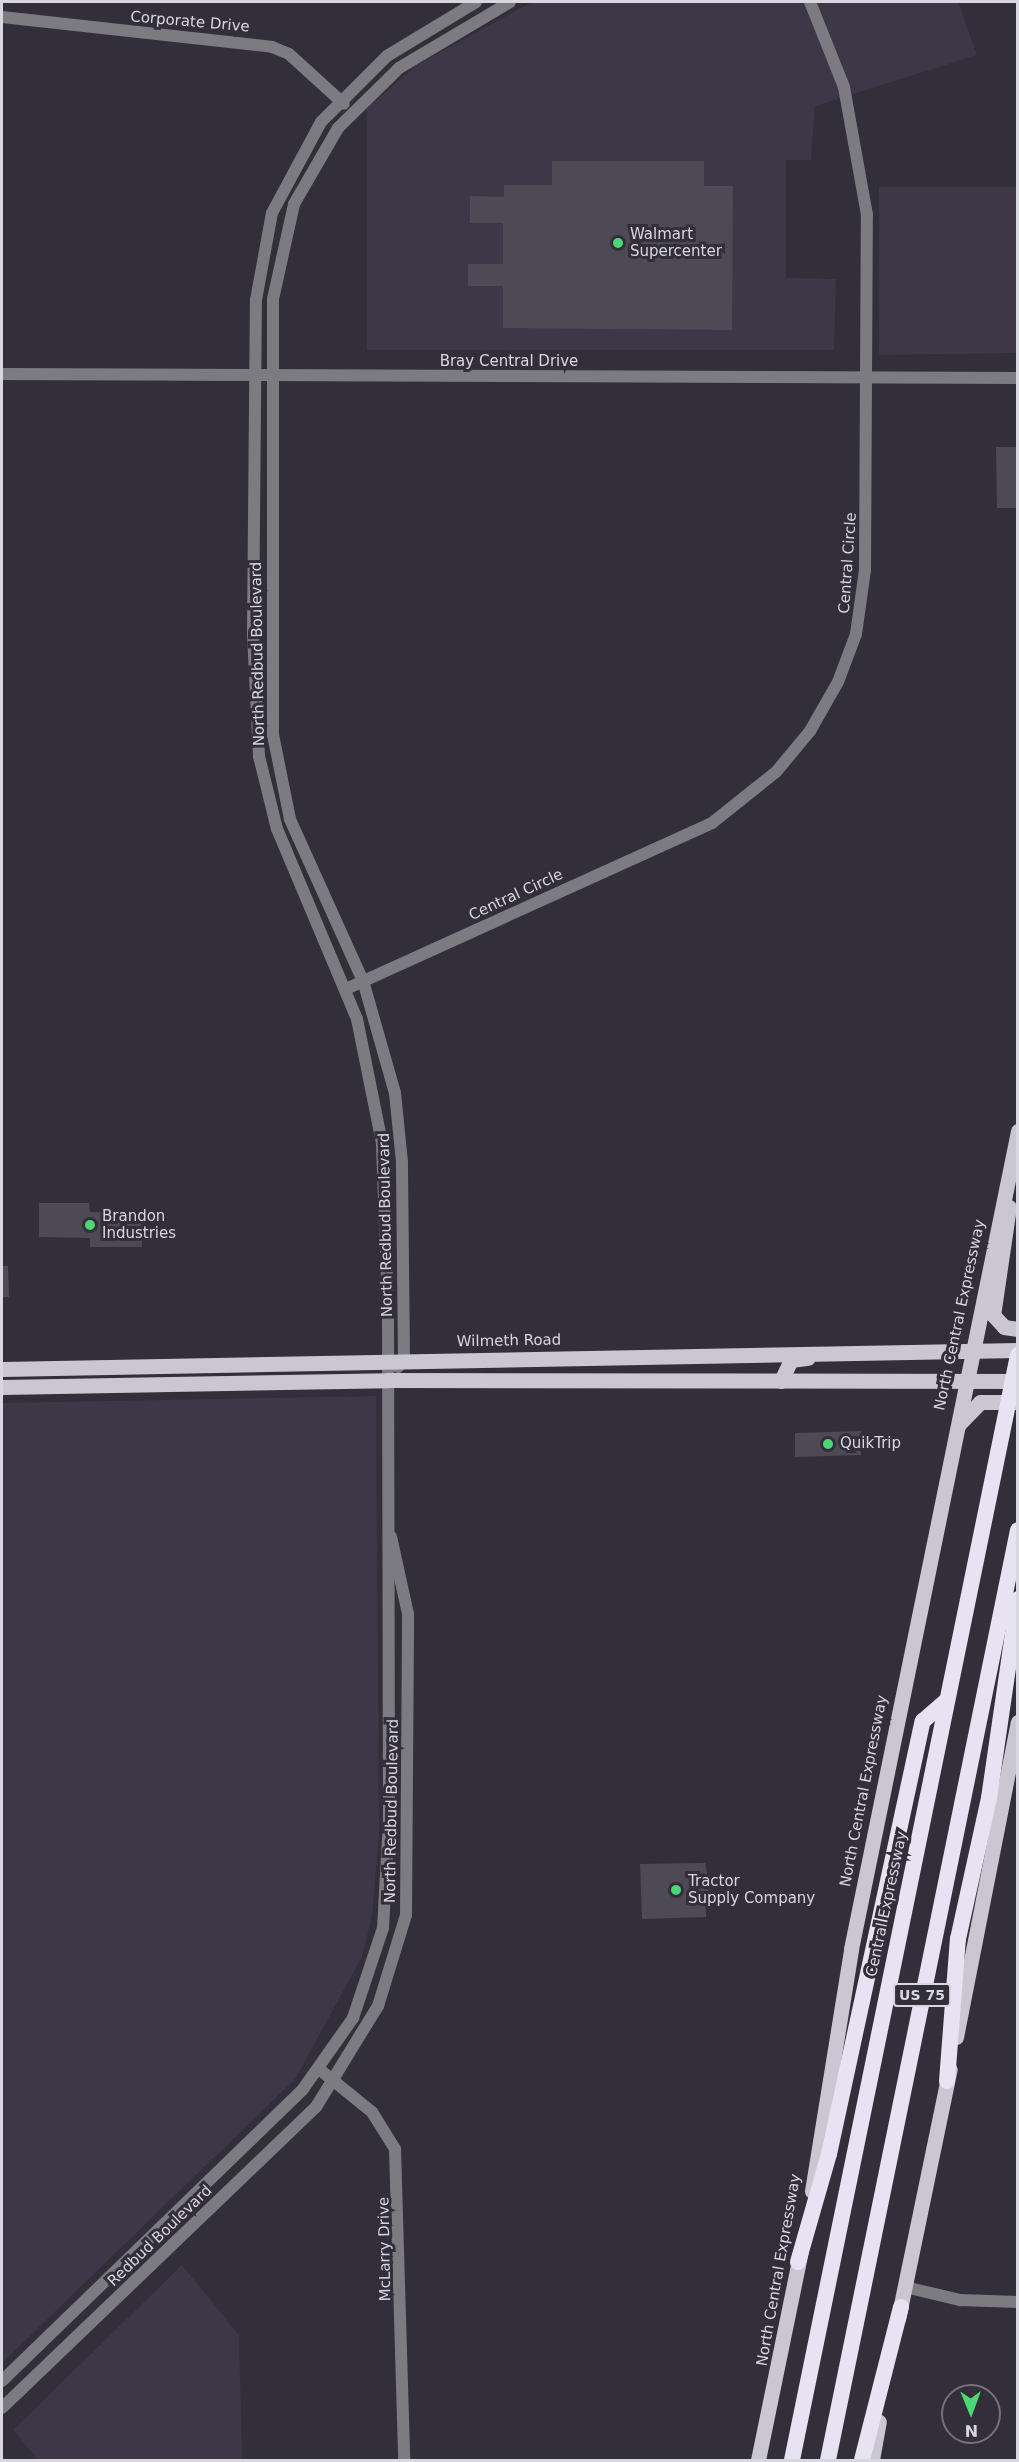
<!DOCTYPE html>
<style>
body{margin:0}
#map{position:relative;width:1019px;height:2462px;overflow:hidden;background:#322f3a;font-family:"DejaVu Sans",sans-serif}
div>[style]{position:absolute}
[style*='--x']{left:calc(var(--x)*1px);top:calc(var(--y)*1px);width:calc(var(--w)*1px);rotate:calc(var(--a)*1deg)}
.built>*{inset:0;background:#3d3748}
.building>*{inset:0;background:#4d4a56}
.minor>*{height:12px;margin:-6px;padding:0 6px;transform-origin:6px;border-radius:6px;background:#7d7b82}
.major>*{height:15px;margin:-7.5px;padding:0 7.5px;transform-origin:7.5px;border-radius:7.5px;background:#cac6d2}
.highway>*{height:16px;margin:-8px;padding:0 8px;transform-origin:8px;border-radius:8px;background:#e8e3f2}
.dots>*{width:16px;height:16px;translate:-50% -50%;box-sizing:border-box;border:3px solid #322f3a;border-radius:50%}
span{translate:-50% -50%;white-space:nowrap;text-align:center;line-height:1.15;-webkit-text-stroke:6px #322f3a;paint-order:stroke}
.shield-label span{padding:2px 4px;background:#322f3a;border:2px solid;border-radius:4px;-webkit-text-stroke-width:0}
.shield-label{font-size:14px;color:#d8d6de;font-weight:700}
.street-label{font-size:15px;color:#d8d6de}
.poi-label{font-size:15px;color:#d8d6de}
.left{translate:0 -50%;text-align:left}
.frame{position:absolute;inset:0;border:3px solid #d8d6de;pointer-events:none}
.north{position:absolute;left:941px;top:2384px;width:60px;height:60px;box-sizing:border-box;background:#322f3a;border:2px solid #74727c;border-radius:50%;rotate:179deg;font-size:16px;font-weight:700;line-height:24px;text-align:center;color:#d8d6de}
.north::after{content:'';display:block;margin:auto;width:21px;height:27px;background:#4dd676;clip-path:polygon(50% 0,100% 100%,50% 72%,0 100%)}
</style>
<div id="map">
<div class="built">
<div style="clip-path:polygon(532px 2px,958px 2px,977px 55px,815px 106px,811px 160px,786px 160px,786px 278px,836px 279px,834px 350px,367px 350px,367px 108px,419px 64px)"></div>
<div style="clip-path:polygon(879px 187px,1017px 187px,1017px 353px,879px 355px)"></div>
<div style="clip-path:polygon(376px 1396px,379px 1835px,372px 1916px,362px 1957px,295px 2079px,2px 2363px,2px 1403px)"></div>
<div style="clip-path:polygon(182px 2265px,239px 2335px,242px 2460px,38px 2460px,13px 2430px)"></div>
</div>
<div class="building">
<div style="clip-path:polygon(552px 161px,704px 161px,704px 186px,733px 186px,732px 330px,503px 328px,503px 286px,468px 286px,468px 264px,503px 264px,503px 223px,470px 223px,470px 196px,504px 197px,504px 185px,552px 185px)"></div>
<div style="clip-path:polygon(996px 447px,1017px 447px,1017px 508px,997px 508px)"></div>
<div style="clip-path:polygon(39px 1203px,89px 1203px,90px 1212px,142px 1213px,142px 1247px,90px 1247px,90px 1238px,39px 1237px)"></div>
<div style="clip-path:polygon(2px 1266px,8px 1266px,9px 1297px,2px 1297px)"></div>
<div style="clip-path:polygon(861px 1431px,861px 1455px,795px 1457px,795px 1433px)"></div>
<div style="clip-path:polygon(705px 1863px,711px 1899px,706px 1900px,706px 1917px,642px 1919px,640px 1864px)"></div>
</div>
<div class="minor">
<div style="--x:2;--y:17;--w:272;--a:6.3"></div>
<div style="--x:272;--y:47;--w:18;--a:22"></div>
<div style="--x:289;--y:54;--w:74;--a:42.3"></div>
<div style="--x:2;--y:374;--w:1016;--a:0.23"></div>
<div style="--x:346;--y:989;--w:402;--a:-24.4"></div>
<div style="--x:712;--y:823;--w:82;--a:-38.6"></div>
<div style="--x:776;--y:772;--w:53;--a:-50.3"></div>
<div style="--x:810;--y:731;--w:56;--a:-60.3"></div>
<div style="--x:838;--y:682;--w:51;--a:-69.4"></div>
<div style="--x:856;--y:634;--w:65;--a:-82"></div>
<div style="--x:865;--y:570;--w:355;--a:-89.7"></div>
<div style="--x:867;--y:215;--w:130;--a:-100.2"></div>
<div style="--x:844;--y:87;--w:92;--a:-111.8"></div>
<div style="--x:398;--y:1367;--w:9;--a:-49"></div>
<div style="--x:404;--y:1360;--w:198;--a:-90.6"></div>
<div style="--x:402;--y:1162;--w:69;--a:-95.8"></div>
<div style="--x:395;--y:1093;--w:116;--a:-105.9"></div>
<div style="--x:363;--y:981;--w:178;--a:-114.3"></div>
<div style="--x:290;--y:819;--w:86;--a:-101.4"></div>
<div style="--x:273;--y:735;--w:436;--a:-90"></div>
<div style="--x:273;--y:299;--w:97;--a:-77.5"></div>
<div style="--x:294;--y:204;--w:88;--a:-59.9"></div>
<div style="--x:338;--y:128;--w:86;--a:-44.5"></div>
<div style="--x:399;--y:68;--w:129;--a:-30.7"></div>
<div style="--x:319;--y:2069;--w:68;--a:39.1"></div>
<div style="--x:372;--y:2112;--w:44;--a:58.1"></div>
<div style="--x:395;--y:2149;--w:311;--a:88.3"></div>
<div style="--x:905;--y:2287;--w:57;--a:13.3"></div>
<div style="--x:960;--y:2300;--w:58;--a:2"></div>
<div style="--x:2;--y:2381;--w:419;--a:-44.1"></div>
<div style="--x:303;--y:2089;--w:87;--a:-54.8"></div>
<div style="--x:353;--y:2018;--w:95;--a:-71.6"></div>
<div style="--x:383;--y:1928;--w:106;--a:-86.8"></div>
<div style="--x:389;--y:1822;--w:514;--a:-90.11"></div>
<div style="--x:388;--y:1308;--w:165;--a:-92.1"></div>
<div style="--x:382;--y:1143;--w:126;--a:-101.4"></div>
<div style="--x:357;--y:1019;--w:206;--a:-112.8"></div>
<div style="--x:277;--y:829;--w:75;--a:-103.9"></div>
<div style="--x:259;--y:756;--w:122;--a:-92.8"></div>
<div style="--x:253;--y:634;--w:334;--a:-89.5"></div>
<div style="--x:256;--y:300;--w:88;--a:-79.6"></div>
<div style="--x:272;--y:213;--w:103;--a:-61.7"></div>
<div style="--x:321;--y:122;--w:93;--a:-45"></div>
<div style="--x:387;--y:56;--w:104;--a:-31.2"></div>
<div style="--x:2;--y:2408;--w:435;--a:-43.8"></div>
<div style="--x:316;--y:2107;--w:119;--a:-58.5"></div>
<div style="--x:378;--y:2006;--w:95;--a:-72.9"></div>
<div style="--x:406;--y:1915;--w:301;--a:-89.6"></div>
<div style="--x:408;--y:1614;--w:79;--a:-102.4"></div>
</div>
<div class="major">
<div style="--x:1009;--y:1207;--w:109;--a:98.4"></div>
<div style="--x:993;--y:1315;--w:16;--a:47"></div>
<div style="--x:1004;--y:1327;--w:14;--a:8"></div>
<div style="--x:2;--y:1369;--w:1016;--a:-1.07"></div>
<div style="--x:781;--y:1381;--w:23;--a:-65"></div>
<div style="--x:791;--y:1360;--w:17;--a:-7"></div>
<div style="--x:2;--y:1387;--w:386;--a:-1"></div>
<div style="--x:388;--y:1380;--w:630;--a:0.09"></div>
<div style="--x:959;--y:1424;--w:30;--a:-46"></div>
<div style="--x:980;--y:1402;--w:38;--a:0"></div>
<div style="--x:956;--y:2037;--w:321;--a:-78.9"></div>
<div style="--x:812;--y:2191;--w:245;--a:-80.8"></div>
<div style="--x:851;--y:1949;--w:835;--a:-78.46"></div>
<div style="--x:898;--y:2319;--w:255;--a:-78.3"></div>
<div style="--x:758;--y:2460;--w:214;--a:-78.4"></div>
<div style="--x:872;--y:2460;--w:39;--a:-80"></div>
</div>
<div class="highway">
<div style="--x:947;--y:2081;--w:142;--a:-85.6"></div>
<div style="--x:958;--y:1939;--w:144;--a:-77.6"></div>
<div style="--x:989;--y:1798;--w:201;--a:-81.7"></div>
<div style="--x:798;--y:2262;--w:112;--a:-74"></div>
<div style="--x:829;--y:2154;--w:443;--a:-77.8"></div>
<div style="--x:923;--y:1721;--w:32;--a:-41"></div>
<div style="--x:792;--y:2460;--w:1128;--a:-78.44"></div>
<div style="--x:828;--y:2460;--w:949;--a:-78.45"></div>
<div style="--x:862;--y:2460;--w:158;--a:-75.7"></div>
</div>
<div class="dots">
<div style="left:618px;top:243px;background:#4dd676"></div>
<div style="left:90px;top:1225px;background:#4dd676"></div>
<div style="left:828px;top:1444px;background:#4dd676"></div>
<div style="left:676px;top:1890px;background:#4dd676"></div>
</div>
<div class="shield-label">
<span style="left:922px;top:1995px">US 75</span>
</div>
<div class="street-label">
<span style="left:190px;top:22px;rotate:5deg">Corporate Drive</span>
<span style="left:509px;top:362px">Bray Central Drive</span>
<span style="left:848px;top:563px;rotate:-86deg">Central Circle</span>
<span style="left:258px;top:654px;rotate:-91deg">North Redbud Boulevard</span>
<span style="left:516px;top:895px;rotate:-25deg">Central Circle</span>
<span style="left:386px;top:1225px;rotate:-91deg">North Redbud Boulevard</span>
<span style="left:960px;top:1315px;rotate:-78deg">North Central Expressway</span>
<span style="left:509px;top:1341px;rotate:-1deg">Wilmeth Road</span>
<span style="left:864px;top:1791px;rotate:-79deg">North Central Expressway</span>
<span style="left:392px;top:1811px;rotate:-89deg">North Redbud Boulevard</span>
<span style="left:887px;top:1904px;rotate:-78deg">Central Expressway</span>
<span style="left:160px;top:2236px;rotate:-44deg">Redbud Boulevard</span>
<span style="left:385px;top:2249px;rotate:-91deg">McLarry Drive</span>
<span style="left:779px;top:2270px;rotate:-80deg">North Central Expressway</span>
</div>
<div class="poi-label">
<span class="left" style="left:630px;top:243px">Walmart<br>Supercenter</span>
<span class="left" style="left:102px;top:1225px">Brandon<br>Industries</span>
<span class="left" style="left:840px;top:1444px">QuikTrip</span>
<span class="left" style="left:688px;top:1890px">Tractor<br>Supply Company</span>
</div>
<div class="frame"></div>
<div class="north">N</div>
</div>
